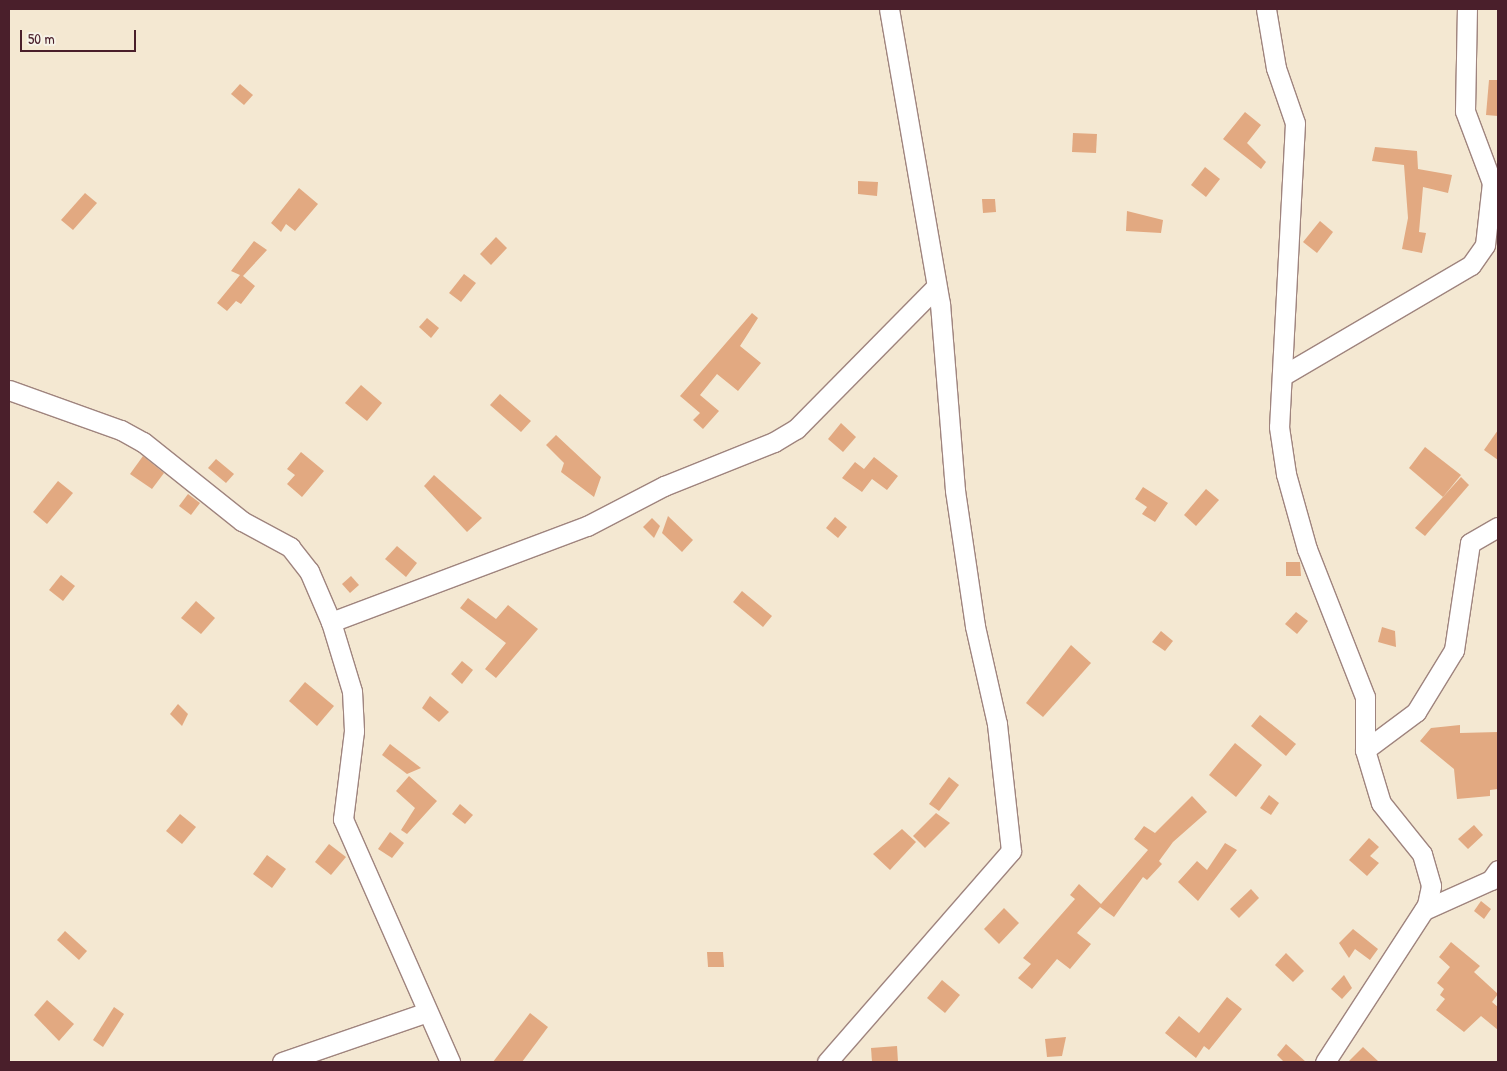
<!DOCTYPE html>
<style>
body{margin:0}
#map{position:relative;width:1507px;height:1071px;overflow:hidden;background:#f4e8d2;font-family:"Patrick Hand",sans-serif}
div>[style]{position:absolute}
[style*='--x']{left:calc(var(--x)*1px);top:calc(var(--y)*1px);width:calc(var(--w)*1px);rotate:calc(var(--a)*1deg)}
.building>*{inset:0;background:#e2a981}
.roads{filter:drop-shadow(1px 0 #9f847e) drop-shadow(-1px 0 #9f847e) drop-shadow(0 1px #9f847e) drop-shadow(0 -1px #9f847e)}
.minor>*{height:19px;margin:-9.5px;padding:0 9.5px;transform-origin:9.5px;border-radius:9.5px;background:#fff}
span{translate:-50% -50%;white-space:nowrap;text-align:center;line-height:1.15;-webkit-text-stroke:5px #f7f3e8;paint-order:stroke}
.frame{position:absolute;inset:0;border:10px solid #4a1f2b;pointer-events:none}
.scale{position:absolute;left:20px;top:30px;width:116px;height:22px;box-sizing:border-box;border:2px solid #4a1f2b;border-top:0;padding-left:6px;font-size:15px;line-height:18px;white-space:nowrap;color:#4a1f2b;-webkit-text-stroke:4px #f7f3e8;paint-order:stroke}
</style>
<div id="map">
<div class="building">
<div style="clip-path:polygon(1489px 80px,1498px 80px,1498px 116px,1486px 115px)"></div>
<div style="clip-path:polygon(240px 84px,253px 95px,244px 105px,231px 94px)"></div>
<div style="clip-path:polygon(1245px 112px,1261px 125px,1247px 143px,1266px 162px,1261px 169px,1223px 139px)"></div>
<div style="clip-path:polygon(1073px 133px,1097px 134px,1096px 153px,1072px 152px)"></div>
<div style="clip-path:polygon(1375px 147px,1417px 151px,1418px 169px,1452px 175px,1448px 193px,1423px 187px,1419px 232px,1426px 233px,1422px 253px,1402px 249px,1408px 218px,1404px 165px,1372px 161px)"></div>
<div style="clip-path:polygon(1205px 167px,1220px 179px,1206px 197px,1191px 185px)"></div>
<div style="clip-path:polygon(858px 181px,878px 182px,877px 196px,858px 194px)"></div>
<div style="clip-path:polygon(299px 188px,318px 204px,295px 231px,286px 224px,281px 232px,271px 223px)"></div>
<div style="clip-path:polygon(85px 193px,97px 203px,73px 230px,61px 220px)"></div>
<div style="clip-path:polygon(982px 199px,995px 199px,996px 212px,983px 213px)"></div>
<div style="clip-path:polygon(1127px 211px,1163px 220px,1161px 233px,1126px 231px)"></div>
<div style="clip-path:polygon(1320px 221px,1333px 232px,1317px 253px,1303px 242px)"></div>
<div style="clip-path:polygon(496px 237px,507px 248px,491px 265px,480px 254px)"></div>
<div style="clip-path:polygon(254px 241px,267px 250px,243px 276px,255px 286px,241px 304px,236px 301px,227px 311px,217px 303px,240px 275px,231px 271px)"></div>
<div style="clip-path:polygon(464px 274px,476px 283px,461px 302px,449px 293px)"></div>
<div style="clip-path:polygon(752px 313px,758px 318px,740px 346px,761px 363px,738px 391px,717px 374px,700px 395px,719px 411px,703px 429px,693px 420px,700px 413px,680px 396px)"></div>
<div style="clip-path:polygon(427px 318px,439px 328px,431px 338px,419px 327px)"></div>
<div style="clip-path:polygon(361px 385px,382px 403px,367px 421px,345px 403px)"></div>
<div style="clip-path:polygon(500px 394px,531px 421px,521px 432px,490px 405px)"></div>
<div style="clip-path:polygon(841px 423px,856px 437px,843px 452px,828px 439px)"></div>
<div style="clip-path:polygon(1498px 430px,1498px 460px,1484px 450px)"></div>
<div style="clip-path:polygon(556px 435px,601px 477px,594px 497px,561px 472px,564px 463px,546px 445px)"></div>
<div style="clip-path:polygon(1425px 447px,1461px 475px,1443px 497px,1409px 468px)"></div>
<div style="clip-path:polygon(301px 452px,324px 471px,302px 497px,287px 484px,295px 475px,287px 469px)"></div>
<div style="clip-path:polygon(143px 456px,164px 473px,152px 489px,130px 474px)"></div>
<div style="clip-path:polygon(874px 457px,898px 476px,887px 490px,872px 479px,862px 492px,842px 478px,855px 462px,864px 469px)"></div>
<div style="clip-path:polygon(216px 459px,234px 474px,226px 483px,208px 468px)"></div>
<div style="clip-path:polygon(434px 475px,482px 518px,467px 532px,424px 486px)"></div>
<div style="clip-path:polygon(1461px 477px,1469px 485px,1425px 536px,1415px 528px)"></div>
<div style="clip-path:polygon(58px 481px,73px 493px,47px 524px,33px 512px)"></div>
<div style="clip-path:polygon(1143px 487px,1168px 503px,1155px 522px,1142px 514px,1147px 507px,1135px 499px)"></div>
<div style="clip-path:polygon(1206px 489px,1219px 500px,1196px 526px,1184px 515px)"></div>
<div style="clip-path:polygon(188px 494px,200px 503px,191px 515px,179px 506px)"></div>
<div style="clip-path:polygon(668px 516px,693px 540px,682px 552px,662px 533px)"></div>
<div style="clip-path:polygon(835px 517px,847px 527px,838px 538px,826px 528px)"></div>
<div style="clip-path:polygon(652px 518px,660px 526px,654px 538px,643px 527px)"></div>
<div style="clip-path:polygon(397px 546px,417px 563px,406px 577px,385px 559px)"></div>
<div style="clip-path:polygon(1286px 562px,1300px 562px,1301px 576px,1286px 576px)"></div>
<div style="clip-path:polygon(61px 575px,75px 586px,63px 601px,49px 590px)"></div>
<div style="clip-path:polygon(351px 576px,359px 585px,350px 593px,342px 584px)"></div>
<div style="clip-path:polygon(742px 591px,772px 616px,763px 627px,733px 602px)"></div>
<div style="clip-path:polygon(468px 598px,496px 619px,508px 605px,538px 629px,496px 678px,485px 669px,506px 643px,460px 608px)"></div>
<div style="clip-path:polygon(196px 601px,215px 618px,201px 634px,181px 618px)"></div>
<div style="clip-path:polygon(1296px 612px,1308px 621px,1297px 634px,1285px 624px)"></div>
<div style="clip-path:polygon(1382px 627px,1395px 631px,1396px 647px,1378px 642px)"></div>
<div style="clip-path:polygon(1161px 631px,1173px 641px,1165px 651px,1152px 642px)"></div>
<div style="clip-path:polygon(1071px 645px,1091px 663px,1043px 717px,1026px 703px)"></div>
<div style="clip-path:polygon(462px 661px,473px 670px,462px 684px,451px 674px)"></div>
<div style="clip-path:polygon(305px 682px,334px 706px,317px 726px,289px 701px)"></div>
<div style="clip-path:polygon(430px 696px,449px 712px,439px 722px,422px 708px)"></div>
<div style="clip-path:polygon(178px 704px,188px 714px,182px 726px,170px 714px)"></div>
<div style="clip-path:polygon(1260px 715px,1296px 744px,1286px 756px,1251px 726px)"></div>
<div style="clip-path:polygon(1460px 725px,1460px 733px,1498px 732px,1498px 789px,1490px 790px,1490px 796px,1457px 799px,1454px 769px,1420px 741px,1431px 728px)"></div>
<div style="clip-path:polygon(1235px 743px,1262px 765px,1236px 797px,1209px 775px)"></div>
<div style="clip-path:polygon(390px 744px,421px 768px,407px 774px,382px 755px)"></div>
<div style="clip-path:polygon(409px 776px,437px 801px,407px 834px,401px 830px,415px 808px,396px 791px)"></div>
<div style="clip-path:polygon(949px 777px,959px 785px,939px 811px,929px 804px)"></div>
<div style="clip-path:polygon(1269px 795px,1279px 803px,1271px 815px,1260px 808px)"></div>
<div style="clip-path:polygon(1192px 796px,1207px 812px,1173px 842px,1159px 861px,1162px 864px,1147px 880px,1143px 877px,1114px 917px,1100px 907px,1077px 933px,1091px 944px,1070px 969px,1057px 959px,1032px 989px,1018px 978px,1031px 964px,1023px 958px,1075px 899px,1070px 895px,1079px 884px,1101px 904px,1148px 850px,1134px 839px,1144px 826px,1155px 833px)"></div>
<div style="clip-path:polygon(460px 804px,473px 815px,465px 824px,452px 814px)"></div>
<div style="clip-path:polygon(936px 813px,950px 823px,925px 848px,913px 836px)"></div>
<div style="clip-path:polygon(180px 814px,196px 827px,182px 844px,166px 831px)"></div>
<div style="clip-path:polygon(1474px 825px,1483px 835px,1468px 849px,1458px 839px)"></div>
<div style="clip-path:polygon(902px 829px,916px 842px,890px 870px,873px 854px)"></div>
<div style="clip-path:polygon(390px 832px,404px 843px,392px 858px,378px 849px)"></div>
<div style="clip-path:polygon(1369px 838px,1379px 847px,1370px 856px,1379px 863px,1367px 876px,1349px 860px)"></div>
<div style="clip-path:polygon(1225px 843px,1237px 850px,1198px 901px,1178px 882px,1197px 861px,1207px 870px)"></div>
<div style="clip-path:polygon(329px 844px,346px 857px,331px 875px,315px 862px)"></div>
<div style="clip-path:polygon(267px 855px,286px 869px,272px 888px,253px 874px)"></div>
<div style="clip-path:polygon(1251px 889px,1259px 898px,1239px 918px,1230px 909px)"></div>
<div style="clip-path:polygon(1481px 901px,1491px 909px,1484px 919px,1474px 911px)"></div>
<div style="clip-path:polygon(1004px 908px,1019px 923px,999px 944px,984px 929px)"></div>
<div style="clip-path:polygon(1353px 929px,1378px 949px,1370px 960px,1355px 949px,1349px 958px,1339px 943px)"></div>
<div style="clip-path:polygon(65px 931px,87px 951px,79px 960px,57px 940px)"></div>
<div style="clip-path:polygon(1451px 942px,1480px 966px,1474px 972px,1498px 994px,1492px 1002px,1498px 1007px,1498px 1030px,1481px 1016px,1464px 1032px,1436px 1010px,1445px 999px,1440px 995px,1444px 989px,1437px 983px,1450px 967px,1439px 957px)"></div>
<div style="clip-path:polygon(707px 952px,723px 952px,724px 967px,708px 967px)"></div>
<div style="clip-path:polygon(1286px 953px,1304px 971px,1293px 982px,1275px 965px)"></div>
<div style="clip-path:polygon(1344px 975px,1352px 988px,1342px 999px,1331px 989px)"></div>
<div style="clip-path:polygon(942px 980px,960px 995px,945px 1013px,927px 998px)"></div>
<div style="clip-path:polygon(1227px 997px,1242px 1009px,1209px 1050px,1204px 1046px,1196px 1058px,1165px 1033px,1179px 1016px,1199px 1033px)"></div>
<div style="clip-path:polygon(47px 1000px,74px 1024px,59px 1041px,34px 1015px)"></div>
<div style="clip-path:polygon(114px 1007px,124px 1014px,103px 1047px,93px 1040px)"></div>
<div style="clip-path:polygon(530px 1013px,548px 1027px,522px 1062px,493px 1062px)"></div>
<div style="clip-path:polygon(1066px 1037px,1062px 1056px,1047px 1057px,1045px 1039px)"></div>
<div style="clip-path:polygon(1286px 1044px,1306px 1062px,1284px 1062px,1277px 1055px)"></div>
<div style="clip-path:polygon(897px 1046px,898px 1062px,872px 1062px,871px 1048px)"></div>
<div style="clip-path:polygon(1363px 1047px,1379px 1062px,1348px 1062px)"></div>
</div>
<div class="roads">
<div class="minor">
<div style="--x:1266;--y:9;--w:60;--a:80.4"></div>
<div style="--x:1276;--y:68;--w:58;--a:70.9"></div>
<div style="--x:1295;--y:123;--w:304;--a:93"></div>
<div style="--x:1279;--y:427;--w:48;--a:81.5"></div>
<div style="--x:1286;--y:474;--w:78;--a:74.4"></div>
<div style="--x:1307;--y:549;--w:159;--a:68.6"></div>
<div style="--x:1365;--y:697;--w:53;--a:90"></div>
<div style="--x:1365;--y:750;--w:55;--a:73.2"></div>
<div style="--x:1381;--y:803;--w:65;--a:51.2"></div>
<div style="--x:1422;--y:854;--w:33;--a:74"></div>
<div style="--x:1431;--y:886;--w:19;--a:102"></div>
<div style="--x:1427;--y:905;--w:187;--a:123"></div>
<div style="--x:1282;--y:376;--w:219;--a:-30.4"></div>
<div style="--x:1471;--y:265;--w:24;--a:-55"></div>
<div style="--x:1485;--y:245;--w:62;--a:-83.6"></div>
<div style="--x:1492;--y:183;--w:77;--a:-110.6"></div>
<div style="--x:1465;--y:111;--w:102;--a:-88.9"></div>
<div style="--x:9;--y:390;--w:119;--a:19.7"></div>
<div style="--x:121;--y:430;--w:25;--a:29"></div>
<div style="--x:143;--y:442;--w:127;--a:38.6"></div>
<div style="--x:242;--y:521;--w:55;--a:28.4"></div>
<div style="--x:290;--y:547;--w:31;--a:52"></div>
<div style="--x:309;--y:571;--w:56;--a:66.7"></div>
<div style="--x:331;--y:622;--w:72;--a:73.1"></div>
<div style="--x:352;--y:691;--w:40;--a:87.1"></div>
<div style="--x:354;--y:731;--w:89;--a:97.1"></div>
<div style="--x:343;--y:819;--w:266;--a:66.2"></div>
<div style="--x:331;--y:622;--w:273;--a:-20.6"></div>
<div style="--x:587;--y:526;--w:87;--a:-27.5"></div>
<div style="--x:664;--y:486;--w:118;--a:-21.8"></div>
<div style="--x:774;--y:442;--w:26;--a:-31"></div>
<div style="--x:796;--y:429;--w:199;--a:-45.4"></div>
<div style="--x:1365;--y:750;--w:64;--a:-36.7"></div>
<div style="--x:1416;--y:712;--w:73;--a:-58.5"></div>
<div style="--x:1454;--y:650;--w:108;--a:-81.5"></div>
<div style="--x:1470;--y:543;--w:32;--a:-30"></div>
<div style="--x:1424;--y:910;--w:73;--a:-24.1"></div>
<div style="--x:1491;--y:880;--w:12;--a:-55"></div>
<div style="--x:282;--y:1062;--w:153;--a:-19"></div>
<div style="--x:827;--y:1062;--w:280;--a:-48.9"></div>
<div style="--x:1011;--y:851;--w:128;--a:-96.3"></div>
<div style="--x:997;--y:724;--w:100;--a:-102.7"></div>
<div style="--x:975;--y:626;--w:137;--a:-98.4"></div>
<div style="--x:955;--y:490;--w:187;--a:-94.6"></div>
<div style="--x:940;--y:304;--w:299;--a:-99.8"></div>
</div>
</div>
<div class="frame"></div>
<div class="scale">50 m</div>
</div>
